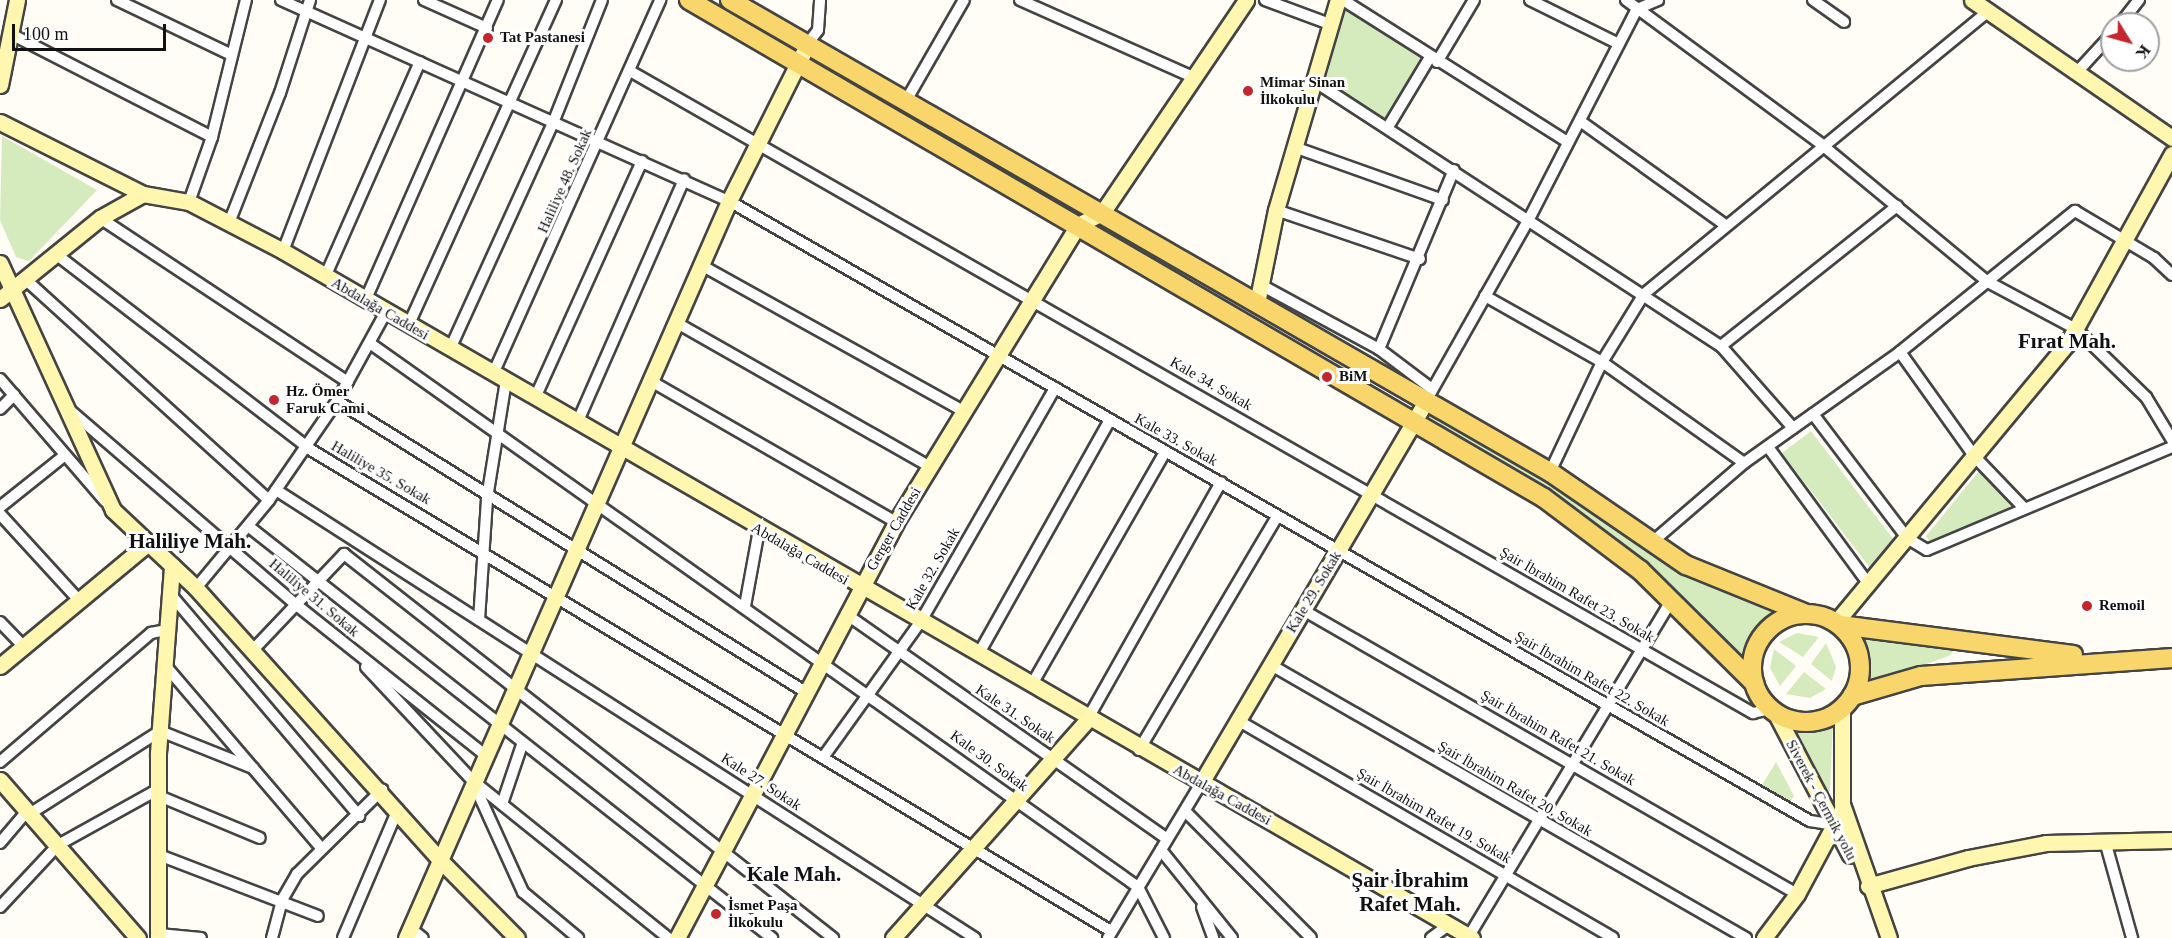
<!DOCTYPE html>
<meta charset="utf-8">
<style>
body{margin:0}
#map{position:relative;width:2172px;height:938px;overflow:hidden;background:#fffdf5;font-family:Georgia,serif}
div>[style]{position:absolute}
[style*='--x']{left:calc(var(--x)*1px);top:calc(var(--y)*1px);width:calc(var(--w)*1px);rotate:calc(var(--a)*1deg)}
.green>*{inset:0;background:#d5ebbd}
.roads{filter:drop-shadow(2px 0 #444) drop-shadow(-2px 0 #444) drop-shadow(0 2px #444) drop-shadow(0 -2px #444)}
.street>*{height:10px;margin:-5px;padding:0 5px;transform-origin:5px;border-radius:5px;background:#fff}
.secondary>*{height:15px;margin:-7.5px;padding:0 7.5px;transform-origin:7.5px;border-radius:7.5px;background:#fff6b0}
.primary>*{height:18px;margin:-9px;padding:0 9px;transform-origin:9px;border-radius:9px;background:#f9d66b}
.primary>.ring{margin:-9px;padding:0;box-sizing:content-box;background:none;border:18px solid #f9d66b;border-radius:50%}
.dots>*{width:16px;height:16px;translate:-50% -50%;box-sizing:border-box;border:3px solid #fff;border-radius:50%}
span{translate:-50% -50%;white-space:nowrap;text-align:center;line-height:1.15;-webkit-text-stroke:6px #fff;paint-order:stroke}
.poi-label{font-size:15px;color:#111;font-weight:700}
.left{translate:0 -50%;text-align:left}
.street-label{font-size:15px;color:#111}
.district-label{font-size:21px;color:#111;font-weight:700}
.north{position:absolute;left:2100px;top:12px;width:60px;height:60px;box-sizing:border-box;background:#fff;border:2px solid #a0a0a0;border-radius:50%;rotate:127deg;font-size:16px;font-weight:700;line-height:24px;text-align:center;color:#111}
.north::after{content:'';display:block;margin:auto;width:21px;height:27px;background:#c4262e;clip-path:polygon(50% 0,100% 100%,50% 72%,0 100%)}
.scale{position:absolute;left:12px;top:24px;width:154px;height:27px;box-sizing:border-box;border:3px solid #111;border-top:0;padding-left:8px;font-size:18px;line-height:21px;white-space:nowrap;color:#111;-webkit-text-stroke:4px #fff;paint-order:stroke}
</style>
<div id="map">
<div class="green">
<div style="clip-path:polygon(1346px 9px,1420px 58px,1387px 120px,1325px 81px)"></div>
<div style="clip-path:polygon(2px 136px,97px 190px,29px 261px,16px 257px,0 220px)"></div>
<div style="clip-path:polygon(1429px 415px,1774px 609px,1755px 627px,1742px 662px,1672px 586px,1631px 552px,1574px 509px,1430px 421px)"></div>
<div style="clip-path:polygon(1811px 431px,1893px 539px,1871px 569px,1782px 453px)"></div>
<div style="clip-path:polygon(1979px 471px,2011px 506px,1930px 543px,1926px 536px)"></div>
<div style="clip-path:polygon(1856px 631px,1956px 648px,1949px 656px,1864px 686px,1865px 654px)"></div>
<div style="clip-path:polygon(1797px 633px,1819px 637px,1803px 657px,1779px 642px)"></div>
<div style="clip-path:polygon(1826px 643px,1836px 667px,1832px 681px,1811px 664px)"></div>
<div style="clip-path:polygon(1774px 649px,1796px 666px,1780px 686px,1770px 668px)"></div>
<div style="clip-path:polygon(1804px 672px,1826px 689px,1810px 698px,1786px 694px)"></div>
<div style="clip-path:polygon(1833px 720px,1830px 791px,1827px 793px,1787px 727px)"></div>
<div style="clip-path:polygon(1776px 762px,1794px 796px,1790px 802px,1762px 785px)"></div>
</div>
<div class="roads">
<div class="street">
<div style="--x:117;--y:0;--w:127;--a:25.6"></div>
<div style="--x:281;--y:0;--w:491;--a:24.2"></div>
<div style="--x:729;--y:201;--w:1246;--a:29.84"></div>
<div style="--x:1810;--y:821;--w:24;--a:9"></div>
<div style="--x:1834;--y:825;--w:22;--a:-69"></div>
<div style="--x:424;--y:0;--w:69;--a:24"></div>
<div style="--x:1020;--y:0;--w:187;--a:24"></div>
<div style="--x:1265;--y:0;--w:69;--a:20.3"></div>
<div style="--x:1343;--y:0;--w:266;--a:32.3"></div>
<div style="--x:1530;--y:0;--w:99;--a:26.3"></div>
<div style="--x:1626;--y:0;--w:242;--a:36.4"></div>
<div style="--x:1821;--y:144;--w:217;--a:39.6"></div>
<div style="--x:1988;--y:282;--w:100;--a:28.1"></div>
<div style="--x:2076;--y:329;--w:98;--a:44.2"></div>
<div style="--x:2146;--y:397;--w:50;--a:58.8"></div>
<div style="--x:1813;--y:0;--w:38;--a:35"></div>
<div style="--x:2120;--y:24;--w:31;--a:-52"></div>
<div style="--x:11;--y:34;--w:226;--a:27.1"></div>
<div style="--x:808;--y:43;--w:16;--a:-52"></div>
<div style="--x:818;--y:30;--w:30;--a:-86"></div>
<div style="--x:1437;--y:62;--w:72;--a:-59.2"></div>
<div style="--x:630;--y:71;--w:1294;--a:29.76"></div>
<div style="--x:1753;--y:713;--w:17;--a:-13"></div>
<div style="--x:2078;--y:71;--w:50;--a:-47.4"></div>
<div style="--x:1314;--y:81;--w:486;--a:33.1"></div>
<div style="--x:1721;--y:346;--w:109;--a:48.7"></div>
<div style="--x:907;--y:99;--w:114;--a:-60.1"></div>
<div style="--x:1580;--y:121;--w:178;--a:35.6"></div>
<div style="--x:1388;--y:127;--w:82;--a:-59"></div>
<div style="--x:1294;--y:147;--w:158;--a:19.6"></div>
<div style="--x:189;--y:202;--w:69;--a:-70.5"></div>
<div style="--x:212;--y:137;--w:141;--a:-76.1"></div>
<div style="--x:1276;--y:210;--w:152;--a:18.8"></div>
<div style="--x:100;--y:218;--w:297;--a:33.5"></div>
<div style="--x:229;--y:223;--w:140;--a:-68.6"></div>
<div style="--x:280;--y:93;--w:98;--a:-72.1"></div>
<div style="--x:283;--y:251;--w:269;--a:-68.9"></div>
<div style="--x:57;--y:255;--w:320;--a:37.5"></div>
<div style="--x:311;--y:450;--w:933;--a:31.02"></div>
<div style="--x:701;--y:265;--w:302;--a:29.1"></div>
<div style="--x:325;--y:277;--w:235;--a:-66.2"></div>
<div style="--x:25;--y:279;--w:329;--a:42.2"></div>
<div style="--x:1261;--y:285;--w:134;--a:28.5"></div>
<div style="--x:1379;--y:349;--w:66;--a:37"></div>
<div style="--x:1485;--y:296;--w:134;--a:29.4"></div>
<div style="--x:1602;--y:362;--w:174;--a:35.4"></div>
<div style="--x:365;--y:301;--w:329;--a:-66.2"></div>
<div style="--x:677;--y:323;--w:292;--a:29.6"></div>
<div style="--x:409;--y:324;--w:356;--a:-65.6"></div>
<div style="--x:371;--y:344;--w:940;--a:35.3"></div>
<div style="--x:1138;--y:887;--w:57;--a:63"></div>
<div style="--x:1721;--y:346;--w:225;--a:-38.5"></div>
<div style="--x:450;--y:349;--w:248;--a:-65.5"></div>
<div style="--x:553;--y:123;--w:132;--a:-68.3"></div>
<div style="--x:1379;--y:349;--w:194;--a:-67.3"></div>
<div style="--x:1900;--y:352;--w:129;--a:54.5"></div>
<div style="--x:1975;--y:457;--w:69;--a:46.2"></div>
<div style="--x:493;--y:374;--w:410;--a:-65.9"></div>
<div style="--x:0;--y:379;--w:161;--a:49.3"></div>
<div style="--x:649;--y:380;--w:285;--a:29.9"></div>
<div style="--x:535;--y:398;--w:260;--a:-65.7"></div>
<div style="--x:337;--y:401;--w:550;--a:31.84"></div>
<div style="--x:1426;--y:401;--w:209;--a:-60.5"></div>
<div style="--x:1529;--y:219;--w:236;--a:-62.8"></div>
<div style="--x:1637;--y:9;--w:23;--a:-23"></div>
<div style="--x:0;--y:409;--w:20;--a:-45"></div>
<div style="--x:72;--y:412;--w:299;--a:40.7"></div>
<div style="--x:299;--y:607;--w:238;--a:38.5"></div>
<div style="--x:1813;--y:414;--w:156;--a:52.8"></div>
<div style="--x:1907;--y:538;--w:23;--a:31"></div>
<div style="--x:1927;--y:550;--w:266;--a:-22.8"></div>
<div style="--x:578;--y:421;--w:264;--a:-66.3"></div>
<div style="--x:1768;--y:447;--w:172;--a:53.7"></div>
<div style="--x:1550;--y:472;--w:122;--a:-64.7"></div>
<div style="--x:1602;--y:362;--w:80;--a:-58.3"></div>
<div style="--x:1644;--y:294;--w:445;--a:-39.4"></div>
<div style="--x:276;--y:490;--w:830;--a:32.66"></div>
<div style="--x:0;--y:507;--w:82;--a:-38.6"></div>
<div style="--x:0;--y:514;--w:115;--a:47.5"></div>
<div style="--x:248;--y:526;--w:667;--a:38.18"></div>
<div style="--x:1651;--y:543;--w:123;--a:-40.7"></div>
<div style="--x:1744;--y:463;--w:191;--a:-35.4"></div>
<div style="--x:1900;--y:352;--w:225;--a:-38.9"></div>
<div style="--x:2075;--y:211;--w:92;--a:30.7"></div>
<div style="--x:2154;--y:258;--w:25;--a:43"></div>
<div style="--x:196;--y:588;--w:114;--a:-50.3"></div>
<div style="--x:269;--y:500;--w:120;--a:-55.5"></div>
<div style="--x:337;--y:401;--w:102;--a:-61.2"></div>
<div style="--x:172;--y:596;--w:289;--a:49.6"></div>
<div style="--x:745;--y:606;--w:77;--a:-79.6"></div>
<div style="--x:1303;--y:610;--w:570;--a:29.89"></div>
<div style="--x:846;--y:614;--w:392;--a:35"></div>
<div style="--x:479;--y:620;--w:122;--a:-86.2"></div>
<div style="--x:487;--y:498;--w:119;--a:-80.8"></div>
<div style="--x:0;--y:622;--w:33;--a:46"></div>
<div style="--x:252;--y:651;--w:134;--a:-46.5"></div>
<div style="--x:344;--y:554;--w:622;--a:38.14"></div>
<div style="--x:978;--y:655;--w:270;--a:-60.7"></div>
<div style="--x:164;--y:664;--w:243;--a:49.5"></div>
<div style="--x:1271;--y:665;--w:548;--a:29.89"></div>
<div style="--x:366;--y:667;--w:156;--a:46.8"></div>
<div style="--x:473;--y:781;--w:250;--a:38.8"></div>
<div style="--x:1031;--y:686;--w:270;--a:-60.2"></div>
<div style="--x:1087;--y:720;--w:273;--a:-60.6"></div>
<div style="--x:1239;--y:721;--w:432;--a:30.1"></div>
<div style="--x:1139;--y:750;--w:271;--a:-59.4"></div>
<div style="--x:824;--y:756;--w:166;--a:-54.3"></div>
<div style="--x:921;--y:621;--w:269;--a:-60.1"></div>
<div style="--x:0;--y:762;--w:199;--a:-40.5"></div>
<div style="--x:151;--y:633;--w:16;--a:-11"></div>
<div style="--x:474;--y:784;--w:119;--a:65.6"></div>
<div style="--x:523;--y:892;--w:72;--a:39.9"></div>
<div style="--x:159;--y:796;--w:109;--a:22.6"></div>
<div style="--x:502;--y:804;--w:65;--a:-71.3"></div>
<div style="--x:1186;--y:812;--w:177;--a:45.2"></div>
<div style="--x:31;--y:813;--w:153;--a:-32.4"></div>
<div style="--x:160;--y:731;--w:100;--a:21.7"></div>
<div style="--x:2105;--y:841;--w:101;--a:74.4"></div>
<div style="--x:0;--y:843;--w:43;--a:-49.7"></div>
<div style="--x:1161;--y:850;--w:113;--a:51.1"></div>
<div style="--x:159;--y:855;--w:170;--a:21"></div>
<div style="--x:0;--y:907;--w:85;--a:-46.9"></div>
<div style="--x:58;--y:845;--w:115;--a:-29"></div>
<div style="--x:1202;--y:907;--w:33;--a:70"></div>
<div style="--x:410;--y:928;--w:16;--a:38"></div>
<div style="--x:159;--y:934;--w:42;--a:5.4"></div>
<div style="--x:1469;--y:936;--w:391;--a:-58.9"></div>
<div style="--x:272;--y:938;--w:39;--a:-75"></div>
<div style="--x:282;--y:900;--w:30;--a:-60"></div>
<div style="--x:297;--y:874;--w:120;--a:-44.7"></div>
<div style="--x:343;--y:938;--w:140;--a:-66.9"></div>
<div style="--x:1108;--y:938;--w:181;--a:-59"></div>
<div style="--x:1431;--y:938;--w:22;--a:-36"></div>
</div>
<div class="secondary">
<div style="--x:1972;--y:0;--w:243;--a:34.6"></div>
<div style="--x:0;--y:85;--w:87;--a:-78.7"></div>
<div style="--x:0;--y:122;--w:160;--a:26.7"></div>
<div style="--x:0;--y:263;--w:272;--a:65.4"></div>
<div style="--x:113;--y:510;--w:114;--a:43.2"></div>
<div style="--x:196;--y:588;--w:367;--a:48.1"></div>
<div style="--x:441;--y:861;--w:108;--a:45.4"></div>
<div style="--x:0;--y:299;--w:129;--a:-39"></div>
<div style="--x:100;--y:218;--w:49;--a:-29.2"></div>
<div style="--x:143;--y:194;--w:47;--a:9.9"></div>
<div style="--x:189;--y:202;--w:106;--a:27.5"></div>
<div style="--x:283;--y:251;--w:1373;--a:30.02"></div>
<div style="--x:1257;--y:303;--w:95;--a:-78.5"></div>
<div style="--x:1276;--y:210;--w:219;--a:-73.6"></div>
<div style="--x:1836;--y:622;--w:361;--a:-50.3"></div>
<div style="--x:2067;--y:344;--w:217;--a:-61.1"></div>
<div style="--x:0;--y:666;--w:192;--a:-39.7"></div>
<div style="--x:1842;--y:708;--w:96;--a:90"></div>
<div style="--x:1842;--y:804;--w:142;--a:70.7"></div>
<div style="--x:1776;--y:714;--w:159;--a:62.3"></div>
<div style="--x:0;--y:780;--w:210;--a:48.9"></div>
<div style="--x:1201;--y:783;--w:443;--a:-59.5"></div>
<div style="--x:1868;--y:886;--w:104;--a:-15.6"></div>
<div style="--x:1968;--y:858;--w:79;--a:-10.9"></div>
<div style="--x:2046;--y:843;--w:126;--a:-1.4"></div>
<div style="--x:158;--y:938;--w:185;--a:-90"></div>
<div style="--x:158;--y:753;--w:188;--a:-85.7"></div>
<div style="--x:406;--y:938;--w:805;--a:-66.33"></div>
<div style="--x:729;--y:201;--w:177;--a:-63.4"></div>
<div style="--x:677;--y:938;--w:470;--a:-62.2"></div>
<div style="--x:896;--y:522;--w:348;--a:-58.5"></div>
<div style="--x:1078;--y:225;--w:27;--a:-27"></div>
<div style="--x:1102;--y:213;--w:257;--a:-55.9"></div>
<div style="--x:893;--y:938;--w:292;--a:-48.3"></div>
<div style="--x:1764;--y:938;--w:55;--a:-53.1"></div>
<div style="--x:1797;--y:894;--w:78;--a:-61.8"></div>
</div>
<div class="primary">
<div style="--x:689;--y:0;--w:989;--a:30.22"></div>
<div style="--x:1544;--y:498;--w:120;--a:36.9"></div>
<div style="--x:1640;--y:570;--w:161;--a:44.7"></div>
<div style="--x:730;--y:0;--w:946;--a:29.93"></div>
<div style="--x:1550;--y:472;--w:165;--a:34.4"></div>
<div style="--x:1686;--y:565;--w:127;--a:22.1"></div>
<div class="ring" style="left:1752px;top:614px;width:90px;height:90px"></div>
<div style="--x:1840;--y:625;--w:235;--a:7.3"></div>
<div style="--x:1852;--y:696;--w:72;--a:-16.2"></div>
<div style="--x:1921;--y:676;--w:252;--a:-4.1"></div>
</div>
</div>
<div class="dots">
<div style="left:488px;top:38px;background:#c4262e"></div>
<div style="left:1248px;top:91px;background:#c4262e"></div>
<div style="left:1327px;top:377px;background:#c4262e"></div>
<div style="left:274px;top:400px;background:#c4262e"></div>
<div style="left:2087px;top:606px;background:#c4262e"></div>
<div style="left:716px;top:914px;background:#c4262e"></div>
</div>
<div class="poi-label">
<span class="left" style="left:500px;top:38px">Tat Pastanesi</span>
<span class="left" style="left:1260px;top:91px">Mimar Sinan<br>İlkokulu</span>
<span class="left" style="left:1339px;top:377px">BiM</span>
<span class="left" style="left:286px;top:400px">Hz. Ömer<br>Faruk Cami</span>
<span class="left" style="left:2099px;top:606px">Remoil</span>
<span class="left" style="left:728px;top:914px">İsmet Paşa<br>İlkokulu</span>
</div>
<div class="street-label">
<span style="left:565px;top:181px;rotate:-66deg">Haliliye 48. Sokak</span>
<span style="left:380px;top:309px;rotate:30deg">Abdalağa Caddesi</span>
<span style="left:1211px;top:384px;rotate:30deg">Kale 34. Sokak</span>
<span style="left:1176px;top:440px;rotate:29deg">Kale 33. Sokak</span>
<span style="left:381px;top:473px;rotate:30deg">Haliliye 35. Sokak</span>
<span style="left:894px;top:529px;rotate:-60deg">Gerger Caddesi</span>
<span style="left:800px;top:554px;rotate:30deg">Abdalağa Caddesi</span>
<span style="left:933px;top:569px;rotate:-60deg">Kale 32. Sokak</span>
<span style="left:1314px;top:592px;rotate:-59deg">Kale 29. Sokak</span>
<span style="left:1577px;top:595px;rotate:30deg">Şair İbrahim Rafet 23. Sokak</span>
<span style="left:314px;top:598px;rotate:40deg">Haliliye 31. Sokak</span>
<span style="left:1592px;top:679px;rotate:30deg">Şair İbrahim Rafet 22. Sokak</span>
<span style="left:1015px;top:714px;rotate:34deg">Kale 31. Sokak</span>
<span style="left:1558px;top:738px;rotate:30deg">Şair İbrahim Rafet 21. Sokak</span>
<span style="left:989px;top:761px;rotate:36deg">Kale 30. Sokak</span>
<span style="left:761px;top:782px;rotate:33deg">Kale 27. Sokak</span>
<span style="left:1515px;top:789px;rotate:30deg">Şair İbrahim Rafet 20. Sokak</span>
<span style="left:1222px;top:795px;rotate:29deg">Abdalağa Caddesi</span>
<span style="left:1821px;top:800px;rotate:62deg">Siverek - Çermik yolu</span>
<span style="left:1434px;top:816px;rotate:30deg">Şair İbrahim Rafet 19. Sokak</span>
</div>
<div class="district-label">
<span style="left:2067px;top:341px">Fırat Mah.</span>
<span style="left:190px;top:541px">Haliliye Mah.</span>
<span style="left:794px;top:874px">Kale Mah.</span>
<span style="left:1410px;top:892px">Şair İbrahim<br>Rafet Mah.</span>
</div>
<div class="north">K</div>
<div class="scale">100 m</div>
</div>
